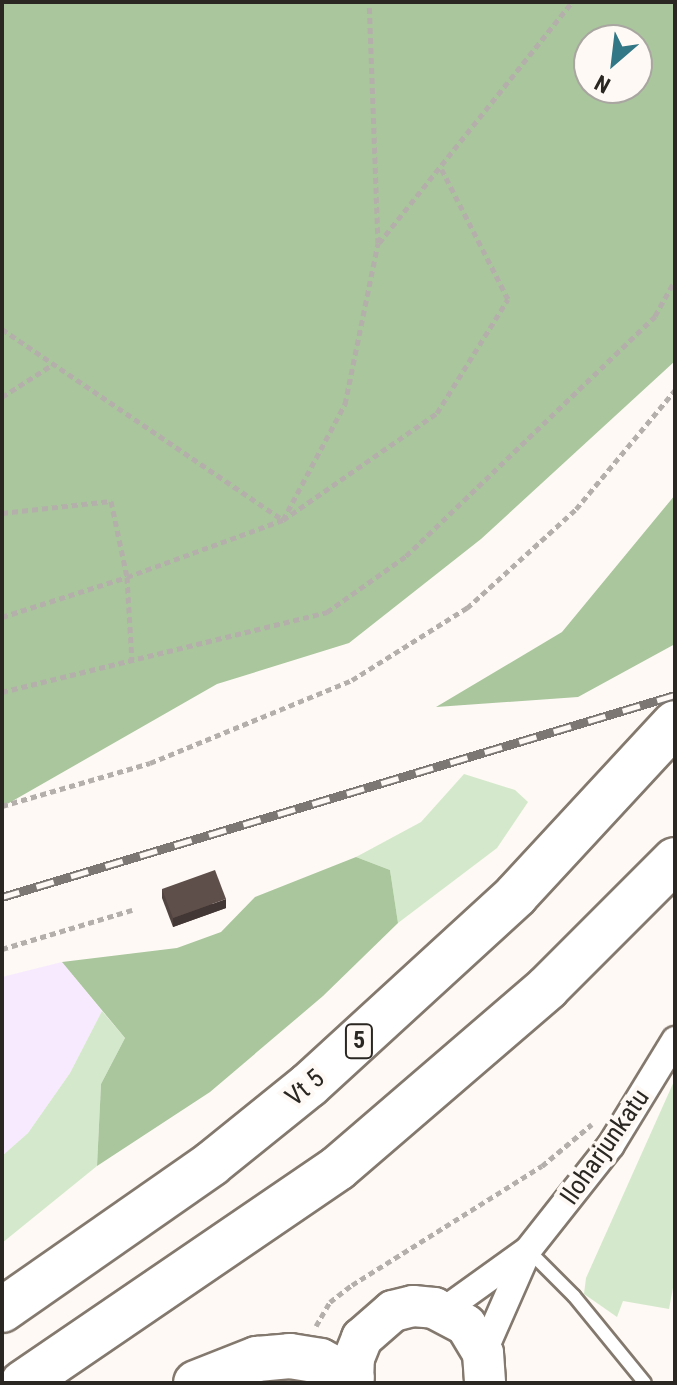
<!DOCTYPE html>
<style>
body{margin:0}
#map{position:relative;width:677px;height:1385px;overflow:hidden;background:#fef9f4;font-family:"Roboto Condensed",sans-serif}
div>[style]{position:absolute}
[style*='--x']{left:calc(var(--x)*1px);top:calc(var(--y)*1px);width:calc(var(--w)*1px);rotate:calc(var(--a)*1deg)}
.commercial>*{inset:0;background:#f7eaff}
.green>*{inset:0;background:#d4e9cb}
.forest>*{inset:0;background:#a9c69d}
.path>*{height:5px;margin-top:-2.5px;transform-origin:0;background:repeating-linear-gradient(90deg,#b4afaa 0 6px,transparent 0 10px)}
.roads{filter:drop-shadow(2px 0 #84796e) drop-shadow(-2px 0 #84796e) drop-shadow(0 2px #84796e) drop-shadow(0 -2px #84796e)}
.lane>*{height:12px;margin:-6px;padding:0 6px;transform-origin:6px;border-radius:6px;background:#fff}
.street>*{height:26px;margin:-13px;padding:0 13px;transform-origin:13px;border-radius:13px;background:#fff}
.primary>*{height:40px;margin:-20px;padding:0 20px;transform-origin:20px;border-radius:20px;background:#fff}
.highway>*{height:44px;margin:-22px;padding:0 22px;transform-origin:22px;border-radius:22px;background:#fff}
.rail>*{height:9px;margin-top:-4.5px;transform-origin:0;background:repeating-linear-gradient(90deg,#fef9f4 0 18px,#7c7772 0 36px);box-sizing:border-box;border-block:2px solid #7c7772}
.wall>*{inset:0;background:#524440}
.shaded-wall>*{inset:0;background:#423734}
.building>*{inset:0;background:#5f4f4b}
span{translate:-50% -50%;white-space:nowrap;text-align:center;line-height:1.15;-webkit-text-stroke:8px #fef9f4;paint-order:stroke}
.shield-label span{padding:2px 6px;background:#fef9f4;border:2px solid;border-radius:6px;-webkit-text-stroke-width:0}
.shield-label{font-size:24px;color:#2a2621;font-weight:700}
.street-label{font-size:26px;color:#2a2621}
.frame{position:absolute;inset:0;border:4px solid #2a2621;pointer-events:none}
.north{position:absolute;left:573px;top:24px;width:80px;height:80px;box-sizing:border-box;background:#fef9f4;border:2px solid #a9a5a0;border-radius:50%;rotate:208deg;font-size:22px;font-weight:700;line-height:32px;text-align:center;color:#2a2621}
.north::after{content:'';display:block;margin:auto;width:28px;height:36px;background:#327785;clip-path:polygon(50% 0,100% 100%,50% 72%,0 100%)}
</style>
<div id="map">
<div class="commercial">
<div style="clip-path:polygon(62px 962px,102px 1011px,70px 1073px,28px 1133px,2px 1156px,2px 977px)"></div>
</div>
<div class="green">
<div style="clip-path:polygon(464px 774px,515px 790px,528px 802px,497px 848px,398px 923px,390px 870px,356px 857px,421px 822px)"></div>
<div style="clip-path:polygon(102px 1011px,125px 1038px,101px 1084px,97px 1166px,2px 1243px,2px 1156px,28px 1133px,70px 1073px)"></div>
<div style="clip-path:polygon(675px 1079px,675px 1277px,669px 1309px,623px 1301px,617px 1317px,584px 1294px,586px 1278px)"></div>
</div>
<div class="forest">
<div style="clip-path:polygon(evenodd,2px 2px,675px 2px,675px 361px,481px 539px,349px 643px,217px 684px,2px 807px,2px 2px,589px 40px,637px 40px,637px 88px,589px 88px,589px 40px)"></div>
<div style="clip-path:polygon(675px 495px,675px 644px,578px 697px,436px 707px,562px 632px)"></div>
<div style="clip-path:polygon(356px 857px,390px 870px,398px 923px,323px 996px,210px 1092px,97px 1166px,101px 1084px,125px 1038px,62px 962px,177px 948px,221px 932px,255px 897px)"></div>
</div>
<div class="path">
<div style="--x:379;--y:243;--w:309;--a:-51.3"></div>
<div style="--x:2;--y:329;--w:340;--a:34.2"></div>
<div style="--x:283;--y:520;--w:132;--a:-61.9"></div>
<div style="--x:345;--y:404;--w:164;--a:-78.4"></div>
<div style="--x:378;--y:243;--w:241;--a:-92.1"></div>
<div style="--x:2;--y:397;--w:59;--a:-32.6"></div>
<div style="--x:2;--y:513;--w:110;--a:-6.3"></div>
<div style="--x:111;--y:501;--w:78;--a:78.1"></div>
<div style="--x:127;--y:577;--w:166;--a:-20.1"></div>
<div style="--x:283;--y:520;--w:188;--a:-34.8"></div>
<div style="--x:437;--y:413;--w:134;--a:-58.1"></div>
<div style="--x:508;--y:299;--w:149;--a:-117.1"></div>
<div style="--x:2;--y:617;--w:131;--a:-17.7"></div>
<div style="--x:127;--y:577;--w:83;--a:86.6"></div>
<div style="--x:2;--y:692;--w:335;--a:-13.8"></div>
<div style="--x:327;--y:612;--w:97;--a:-35.3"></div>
<div style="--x:406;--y:556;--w:346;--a:-43.9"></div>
<div style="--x:655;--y:316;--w:41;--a:-60.9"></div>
<div style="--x:2;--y:806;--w:154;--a:-16.2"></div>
<div style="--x:150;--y:763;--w:218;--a:-22.3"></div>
<div style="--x:352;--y:680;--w:136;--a:-32.1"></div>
<div style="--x:467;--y:608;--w:147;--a:-42.2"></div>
<div style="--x:576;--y:509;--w:155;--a:-50.2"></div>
<div style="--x:2;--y:949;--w:136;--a:-16.7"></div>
<div style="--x:316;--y:1326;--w:28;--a:-60"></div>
<div style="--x:330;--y:1302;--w:28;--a:-38"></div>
<div style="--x:352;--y:1285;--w:224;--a:-32.1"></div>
<div style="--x:542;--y:1166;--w:65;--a:-40"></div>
</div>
<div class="roads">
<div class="lane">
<div style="--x:528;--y:1250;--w:65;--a:45"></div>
<div style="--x:574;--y:1296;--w:112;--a:50.8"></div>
</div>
<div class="street">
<div style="--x:443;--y:1311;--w:105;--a:-35.7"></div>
<div style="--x:528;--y:1250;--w:134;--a:-51.7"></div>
<div style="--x:611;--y:1145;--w:123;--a:-58.6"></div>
<div style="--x:483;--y:1353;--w:109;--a:-66.3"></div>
</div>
<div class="primary">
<div style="--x:353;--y:1383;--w:25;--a:-88"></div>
<div style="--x:354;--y:1358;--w:22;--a:-68"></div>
<div style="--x:362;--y:1338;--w:41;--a:-41.1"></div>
<div style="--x:393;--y:1311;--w:21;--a:-14"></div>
<div style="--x:413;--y:1306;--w:21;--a:5"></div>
<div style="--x:434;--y:1308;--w:36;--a:28"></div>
<div style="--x:466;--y:1325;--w:33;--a:59"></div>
<div style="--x:483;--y:1353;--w:30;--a:86"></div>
</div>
<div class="highway">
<div style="--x:2;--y:1310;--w:255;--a:-34.9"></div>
<div style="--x:211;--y:1164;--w:126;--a:-38.9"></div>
<div style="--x:309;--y:1085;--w:281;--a:-42.5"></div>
<div style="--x:516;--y:895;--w:234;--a:-47.2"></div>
<div style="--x:23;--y:1383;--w:381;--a:-34.3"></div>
<div style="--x:338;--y:1168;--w:276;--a:-40.7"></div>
<div style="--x:547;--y:988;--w:181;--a:-45"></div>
<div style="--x:196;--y:1383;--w:66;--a:-21.5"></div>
<div style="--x:257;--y:1359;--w:33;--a:-5"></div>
<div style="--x:290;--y:1356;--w:30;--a:9"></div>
<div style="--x:320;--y:1361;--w:36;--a:28"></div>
</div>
</div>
<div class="rail">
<div style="--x:2;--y:897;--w:703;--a:-16.71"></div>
</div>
<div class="wall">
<div style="clip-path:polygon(162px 889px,226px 908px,173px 927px,162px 898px)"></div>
</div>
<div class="shaded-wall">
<div style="clip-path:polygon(226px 899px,226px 908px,173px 927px,173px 918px)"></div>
</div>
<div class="building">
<div style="clip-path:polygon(215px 870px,226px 899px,173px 918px,162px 889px)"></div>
</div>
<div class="shield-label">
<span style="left:359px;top:1041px">5</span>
</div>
<div class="street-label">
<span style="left:305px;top:1088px;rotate:-40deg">Vt 5</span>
<span style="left:605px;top:1147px;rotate:-55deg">Iloharjunkatu</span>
</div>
<div class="frame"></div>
<div class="north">N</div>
</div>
